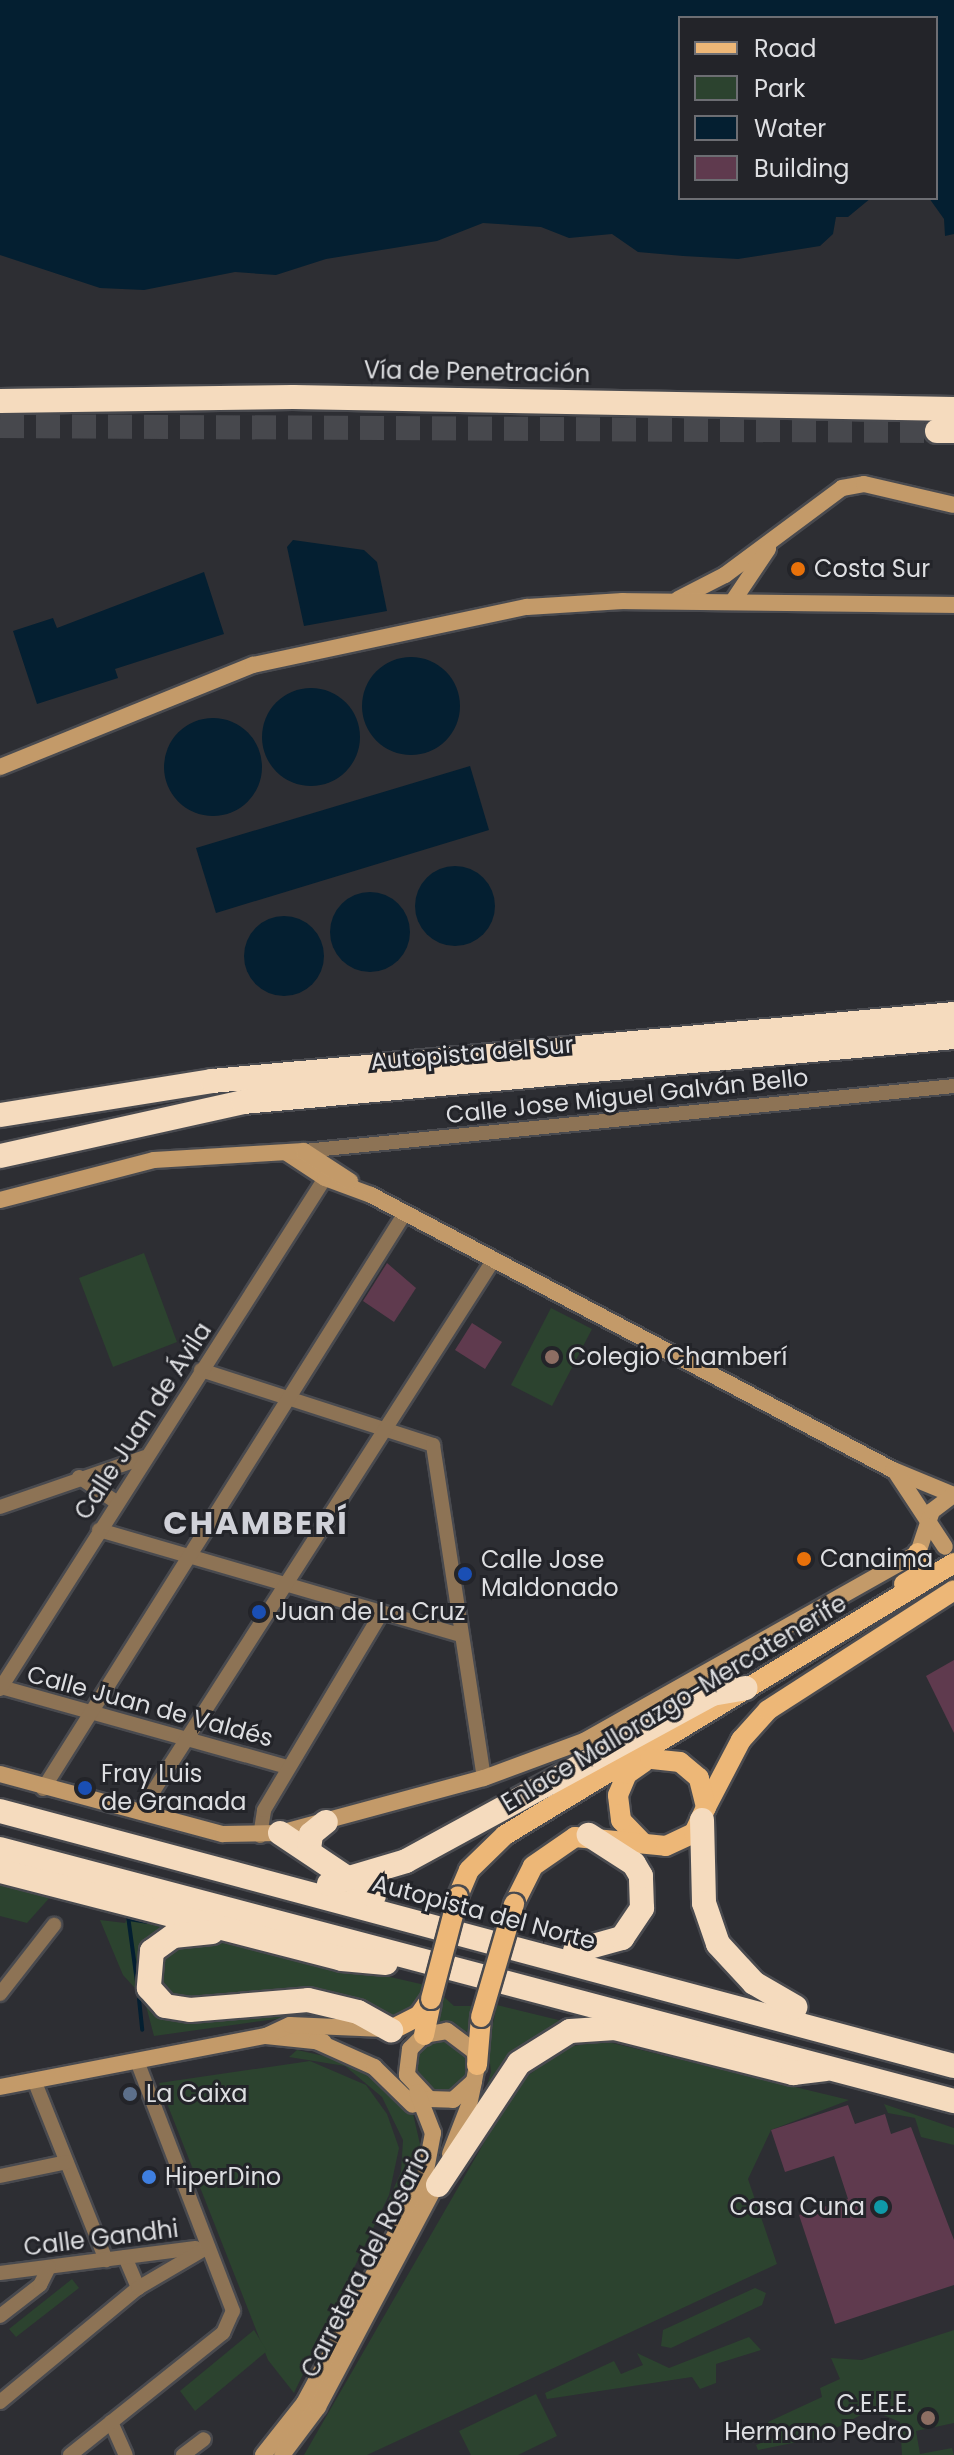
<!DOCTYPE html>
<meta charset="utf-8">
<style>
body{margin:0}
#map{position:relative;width:954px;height:2455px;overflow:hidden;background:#2d2e33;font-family:Poppins,sans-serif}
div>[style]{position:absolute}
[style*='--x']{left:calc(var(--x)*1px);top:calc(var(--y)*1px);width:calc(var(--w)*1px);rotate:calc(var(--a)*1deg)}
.green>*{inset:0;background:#2c432f}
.round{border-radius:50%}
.water>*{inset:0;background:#041f31}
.stream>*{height:4px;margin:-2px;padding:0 2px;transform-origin:2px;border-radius:2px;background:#041f31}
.building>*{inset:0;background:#5f3a4e}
.highway-tunnel>*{height:24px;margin-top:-12px;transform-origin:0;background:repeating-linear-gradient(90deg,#47484d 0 24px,transparent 0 36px)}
.roads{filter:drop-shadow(2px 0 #494a4f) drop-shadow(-2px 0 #494a4f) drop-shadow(0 2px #494a4f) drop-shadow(0 -2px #494a4f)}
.street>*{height:14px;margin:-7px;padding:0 7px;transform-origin:7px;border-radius:7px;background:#8d7355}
.secondary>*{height:16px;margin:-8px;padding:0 8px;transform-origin:8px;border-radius:8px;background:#c39a69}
.primary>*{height:20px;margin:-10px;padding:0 10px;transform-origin:10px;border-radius:10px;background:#edb777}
.highway>*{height:24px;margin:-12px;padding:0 12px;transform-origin:12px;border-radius:12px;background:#f5dbbe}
.bridges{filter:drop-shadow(2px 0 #494a4f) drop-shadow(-2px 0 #494a4f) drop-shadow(0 2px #494a4f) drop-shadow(0 -2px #494a4f)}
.primary-bridge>*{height:20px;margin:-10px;padding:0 10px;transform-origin:10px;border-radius:10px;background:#edb777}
.dots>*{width:22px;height:22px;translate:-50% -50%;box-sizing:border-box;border:4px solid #232429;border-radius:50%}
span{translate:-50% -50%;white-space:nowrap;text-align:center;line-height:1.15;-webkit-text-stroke:6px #232429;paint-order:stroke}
.street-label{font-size:24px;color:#dddee1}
.poi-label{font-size:24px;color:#dddee1}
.left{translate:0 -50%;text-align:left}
.right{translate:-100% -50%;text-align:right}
.district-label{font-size:32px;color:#d0d1d8;font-weight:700;letter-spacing:2px}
.legend{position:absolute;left:678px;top:16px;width:260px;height:184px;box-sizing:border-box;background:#232429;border:2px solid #6d6e73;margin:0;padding:10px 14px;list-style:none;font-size:24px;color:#dddee1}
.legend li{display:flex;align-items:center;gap:16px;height:40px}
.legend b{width:40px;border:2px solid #6d6e73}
</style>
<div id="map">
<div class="green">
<div style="clip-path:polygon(144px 1253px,177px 1342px,113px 1367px,79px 1278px)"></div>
<div style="clip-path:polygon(551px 1308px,592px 1329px,552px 1406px,511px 1385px)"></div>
<div style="clip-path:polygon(0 1881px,52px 1895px,27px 1923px,0 1916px)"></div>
<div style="clip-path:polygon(128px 1917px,183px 1927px,162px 1934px,159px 2014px,189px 2021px,291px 2008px,319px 2013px,154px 2036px,144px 1998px,123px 1975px,100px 1920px,125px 1923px)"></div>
<div style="clip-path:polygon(211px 1942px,243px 1943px,425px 1985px,414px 2010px,397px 2017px,291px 1991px,194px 2001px,169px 1997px,158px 1983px,162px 1959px,172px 1949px)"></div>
<div style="clip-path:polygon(443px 1996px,454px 2006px,475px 2006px,468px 2032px,437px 2025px)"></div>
<div style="clip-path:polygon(497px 2005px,575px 2024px,482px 2101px,491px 2072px,488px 2046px)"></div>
<div style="clip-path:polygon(604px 2041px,849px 2100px,771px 2130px,748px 2179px,777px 2264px,367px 2455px,304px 2455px,519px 2082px,567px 2047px)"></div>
<div class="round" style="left:415px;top:2041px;width:54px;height:54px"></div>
<div style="clip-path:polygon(297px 2050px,361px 2064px,412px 2109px,422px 2153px,404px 2202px,385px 2208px,401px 2172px,403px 2140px,382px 2097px,345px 2066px,289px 2057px)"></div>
<div style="clip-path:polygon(310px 2061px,366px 2085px,387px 2114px,399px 2148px,389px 2195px,294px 2393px,268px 2360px,159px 2083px)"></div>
<div style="clip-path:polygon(884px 2104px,954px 2128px,954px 2145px,921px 2137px,915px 2118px,888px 2113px)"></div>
<div style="clip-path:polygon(72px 2279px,79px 2288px,16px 2337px,9px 2329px)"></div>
<div style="clip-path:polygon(755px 2288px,766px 2293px,762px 2305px,671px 2348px,661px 2346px,663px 2330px)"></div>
<div style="clip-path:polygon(254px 2330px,267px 2351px,195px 2411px,180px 2391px)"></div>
<div style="clip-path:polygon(954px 2330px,954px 2423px,916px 2431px,920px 2454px,952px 2448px,954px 2455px,902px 2455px,900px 2422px,881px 2414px,878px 2406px,817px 2438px,758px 2450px,756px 2445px,775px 2437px,768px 2422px,822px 2397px,820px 2388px,840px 2379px,831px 2358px,862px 2360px)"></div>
<div style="clip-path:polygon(749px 2337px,761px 2350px,716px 2364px,716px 2383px,700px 2389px,692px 2377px,547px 2399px,545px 2393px,614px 2361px,621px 2374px,643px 2365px,637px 2353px,669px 2368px)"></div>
<div style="clip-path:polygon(536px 2394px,557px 2436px,518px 2455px,471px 2455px,459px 2431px)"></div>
</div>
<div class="water">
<div style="clip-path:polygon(0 0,954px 0,954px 234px,945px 236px,944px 219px,929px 198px,936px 198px,936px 18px,680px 18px,680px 198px,871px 198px,848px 217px,836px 217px,833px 234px,820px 246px,738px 259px,683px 256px,638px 252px,612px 234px,569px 238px,541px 227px,483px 223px,437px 241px,326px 259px,276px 275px,235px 272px,144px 290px,100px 288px,0 255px)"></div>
<div style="clip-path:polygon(293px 540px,364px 550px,377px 562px,387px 611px,304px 626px,287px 547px)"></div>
<div style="clip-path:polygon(204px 572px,224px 634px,115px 669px,118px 678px,37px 704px,13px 631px,53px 618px,57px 628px)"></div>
<div class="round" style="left:362px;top:657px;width:98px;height:98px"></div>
<div class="round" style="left:262px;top:688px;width:98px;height:98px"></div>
<div class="round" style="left:164px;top:718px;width:98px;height:98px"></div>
<div style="clip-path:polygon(470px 766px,489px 830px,216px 913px,196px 848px)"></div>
<div class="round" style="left:415px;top:866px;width:80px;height:80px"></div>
<div class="round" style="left:330px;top:892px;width:80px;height:80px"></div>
<div class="round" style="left:244px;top:916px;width:80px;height:80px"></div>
</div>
<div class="stream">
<div style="--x:128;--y:1916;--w:74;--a:82.2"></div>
<div style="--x:129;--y:1919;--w:18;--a:9"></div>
<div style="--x:139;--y:1999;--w:31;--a:84"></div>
</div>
<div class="building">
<div style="clip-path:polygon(387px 1263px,416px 1288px,394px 1322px,363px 1301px)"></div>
<div style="clip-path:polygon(472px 1323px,502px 1342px,485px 1369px,455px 1350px)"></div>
<div style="clip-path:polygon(954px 1660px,954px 1733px,926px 1676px)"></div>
<div style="clip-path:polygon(848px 2105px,855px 2124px,885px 2114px,891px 2134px,911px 2127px,954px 2240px,954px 2285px,835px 2324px,799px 2215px,848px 2199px,834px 2156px,785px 2172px,771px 2130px)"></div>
</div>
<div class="highway-tunnel">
<div style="--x:0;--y:426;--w:937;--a:0.31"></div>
</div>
<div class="roads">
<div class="street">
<div style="--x:304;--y:1151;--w:653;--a:-5.71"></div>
<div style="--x:201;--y:1370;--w:244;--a:17.9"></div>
<div style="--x:433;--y:1445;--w:337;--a:81.3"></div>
<div style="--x:79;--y:1477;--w:45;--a:34"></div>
<div style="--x:0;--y:1507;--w:153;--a:-19"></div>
<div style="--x:99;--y:1530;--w:376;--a:16.2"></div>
<div style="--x:1;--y:1687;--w:298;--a:15.6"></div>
<div style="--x:0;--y:1689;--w:606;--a:-57.54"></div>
<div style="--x:43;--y:1789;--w:680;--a:-57.85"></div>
<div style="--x:140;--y:1812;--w:657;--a:-57.37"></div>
<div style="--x:260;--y:1836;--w:26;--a:-81"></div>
<div style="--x:264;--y:1810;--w:230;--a:-59.2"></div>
<div style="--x:0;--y:1994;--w:88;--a:-52"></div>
<div style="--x:34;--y:2080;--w:194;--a:68.2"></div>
<div style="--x:0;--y:2176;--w:68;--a:-11.8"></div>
<div style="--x:125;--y:2257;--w:34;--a:67"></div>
<div style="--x:0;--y:2273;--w:197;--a:-7.3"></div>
<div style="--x:0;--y:2316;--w:51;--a:-37.8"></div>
<div style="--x:40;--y:2285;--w:20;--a:-63"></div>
<div style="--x:0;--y:2402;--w:179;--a:-39.6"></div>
<div style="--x:138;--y:2288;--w:81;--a:-30.4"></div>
<div style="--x:111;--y:2422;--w:36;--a:66"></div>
<div style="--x:70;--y:2455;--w:196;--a:-38.6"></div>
<div style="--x:223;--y:2333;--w:24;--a:-66"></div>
<div style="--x:233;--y:2311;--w:268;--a:-111"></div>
<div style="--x:183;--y:2455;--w:26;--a:-37"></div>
</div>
<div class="secondary">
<div style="--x:678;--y:599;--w:53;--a:-27.1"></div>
<div style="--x:725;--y:575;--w:146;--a:-36.6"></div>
<div style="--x:842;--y:488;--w:22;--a:-10"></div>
<div style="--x:864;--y:484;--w:92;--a:13.1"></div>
<div style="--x:733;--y:601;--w:63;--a:-56.1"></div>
<div style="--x:0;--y:767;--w:273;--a:-22"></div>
<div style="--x:253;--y:665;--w:280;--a:-12"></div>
<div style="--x:527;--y:607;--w:96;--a:-3.6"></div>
<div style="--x:623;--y:601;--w:331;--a:0.7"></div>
<div style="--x:287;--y:1153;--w:45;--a:33.3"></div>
<div style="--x:325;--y:1178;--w:49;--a:20.3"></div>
<div style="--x:371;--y:1195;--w:590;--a:27.78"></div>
<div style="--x:893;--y:1470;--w:66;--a:22.3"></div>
<div style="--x:0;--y:1200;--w:159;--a:-14.6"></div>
<div style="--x:154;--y:1160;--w:150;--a:-3.4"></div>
<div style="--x:304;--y:1151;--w:55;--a:33.1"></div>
<div style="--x:897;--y:1474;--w:87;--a:56.7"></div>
<div style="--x:918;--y:1553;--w:44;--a:-71.6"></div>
<div style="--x:932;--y:1511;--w:26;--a:-37"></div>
<div style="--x:0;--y:1774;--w:231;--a:15.1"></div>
<div style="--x:223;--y:1834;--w:57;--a:-1"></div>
<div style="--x:280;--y:1833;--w:211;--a:-15.1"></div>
<div style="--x:484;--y:1778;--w:107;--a:-20.3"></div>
<div style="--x:584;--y:1741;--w:383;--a:-29.4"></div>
<div style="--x:266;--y:2036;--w:58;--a:5.9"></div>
<div style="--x:316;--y:2041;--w:64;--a:24.1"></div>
<div style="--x:374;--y:2067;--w:54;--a:44.3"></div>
<div style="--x:0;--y:2087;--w:271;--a:-10.9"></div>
<div style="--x:266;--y:2036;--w:26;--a:-25"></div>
<div style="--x:290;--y:2025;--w:94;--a:2.4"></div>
<div style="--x:450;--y:2154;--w:53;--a:-68.8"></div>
<div style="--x:469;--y:2105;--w:25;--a:-78"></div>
<div style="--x:474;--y:2081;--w:16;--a:-79"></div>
<div style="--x:477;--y:2065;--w:14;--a:-102"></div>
<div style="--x:474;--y:2051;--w:34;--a:-143"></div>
<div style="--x:447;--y:2031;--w:23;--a:170"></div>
<div style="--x:424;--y:2035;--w:20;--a:135"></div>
<div style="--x:410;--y:2049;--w:26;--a:97"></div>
<div style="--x:407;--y:2075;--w:33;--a:47"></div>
<div style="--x:429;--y:2099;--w:24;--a:2"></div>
<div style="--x:453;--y:2100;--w:28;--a:-42"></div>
<div style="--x:263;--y:2455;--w:66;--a:-51.7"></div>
<div style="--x:304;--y:2403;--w:252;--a:-61.6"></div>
<div style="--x:424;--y:2181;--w:49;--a:-79.4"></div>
<div style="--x:433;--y:2133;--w:44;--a:-111.3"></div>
<div style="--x:282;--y:2455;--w:60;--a:-53.1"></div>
<div style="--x:318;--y:2407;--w:262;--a:-62"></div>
</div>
<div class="primary">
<div style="--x:904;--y:1584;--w:17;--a:-31"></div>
<div style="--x:919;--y:1575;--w:22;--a:-93"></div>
<div style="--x:706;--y:1807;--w:76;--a:-62.4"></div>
<div style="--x:741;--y:1740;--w:40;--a:-48"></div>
<div style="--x:768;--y:1710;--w:221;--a:-32.8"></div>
<div style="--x:642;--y:1842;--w:30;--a:-134"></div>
<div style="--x:621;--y:1820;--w:25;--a:-97"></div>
<div style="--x:618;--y:1795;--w:23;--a:-67"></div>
<div style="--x:627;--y:1774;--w:21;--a:-35"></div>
<div style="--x:458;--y:1896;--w:28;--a:-67"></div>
<div style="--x:469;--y:1870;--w:50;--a:-44.2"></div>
<div style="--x:505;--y:1835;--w:525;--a:-31.21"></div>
<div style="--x:514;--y:1904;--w:42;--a:-63.4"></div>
<div style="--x:533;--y:1866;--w:51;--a:-34.6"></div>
<div style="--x:575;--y:1837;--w:91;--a:5.6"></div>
<div style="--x:666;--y:1846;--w:31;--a:-25"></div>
<div style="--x:694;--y:1833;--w:29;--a:-65"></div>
<div style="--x:706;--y:1807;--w:30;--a:-104"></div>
<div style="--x:699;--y:1778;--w:25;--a:-140"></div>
<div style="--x:680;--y:1762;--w:30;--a:-174"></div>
<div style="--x:391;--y:2030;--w:31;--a:-27"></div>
<div style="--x:419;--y:2016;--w:21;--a:-55"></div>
<div style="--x:424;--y:2035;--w:33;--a:-78"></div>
<div style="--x:477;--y:2065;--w:48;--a:-85.2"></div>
</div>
<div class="highway">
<div style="--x:0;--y:401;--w:293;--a:-0.8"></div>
<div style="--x:293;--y:397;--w:661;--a:1.04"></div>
<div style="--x:937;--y:431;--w:17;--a:0"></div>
<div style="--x:0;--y:1115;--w:215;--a:-9.1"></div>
<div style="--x:212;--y:1081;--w:745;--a:-5.16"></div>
<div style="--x:0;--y:1156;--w:249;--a:-12.5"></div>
<div style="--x:243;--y:1102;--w:714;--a:-5.22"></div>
<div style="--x:0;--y:1811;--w:987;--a:14.97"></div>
<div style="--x:702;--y:1820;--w:83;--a:88.6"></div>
<div style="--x:704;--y:1903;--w:43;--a:71.1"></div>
<div style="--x:718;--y:1944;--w:53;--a:47.3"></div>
<div style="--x:754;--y:1983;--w:48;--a:30.3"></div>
<div style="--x:280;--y:1833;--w:113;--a:33.8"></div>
<div style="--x:0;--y:1849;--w:987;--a:14.8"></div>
<div style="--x:309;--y:1849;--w:15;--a:-82"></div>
<div style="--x:311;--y:1834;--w:19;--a:-39"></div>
<div style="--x:0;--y:1871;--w:353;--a:14.4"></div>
<div style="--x:342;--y:1959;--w:44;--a:5.2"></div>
<div style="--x:329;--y:1884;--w:80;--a:-16.6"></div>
<div style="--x:406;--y:1861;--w:349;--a:-28.6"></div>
<div style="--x:712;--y:1694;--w:34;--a:-10"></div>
<div style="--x:212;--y:1932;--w:39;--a:174"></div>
<div style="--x:173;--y:1936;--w:26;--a:144"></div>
<div style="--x:152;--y:1951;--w:37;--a:95"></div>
<div style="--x:149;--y:1988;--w:24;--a:48"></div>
<div style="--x:165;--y:2006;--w:25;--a:9"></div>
<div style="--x:190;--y:2010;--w:118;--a:-4.8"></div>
<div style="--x:308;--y:2000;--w:51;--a:13.5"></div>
<div style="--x:358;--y:2012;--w:38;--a:29"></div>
<div style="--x:575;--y:1951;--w:49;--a:-15.5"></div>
<div style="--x:622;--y:1938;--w:36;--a:-56"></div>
<div style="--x:642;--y:1908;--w:32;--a:-92"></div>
<div style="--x:641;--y:1876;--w:14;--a:-120"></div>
<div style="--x:634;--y:1864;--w:54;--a:-147.2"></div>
<div style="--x:438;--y:2185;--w:146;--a:-56.4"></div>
<div style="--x:519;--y:2063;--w:60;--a:-32.1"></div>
<div style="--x:570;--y:2031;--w:45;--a:-3.8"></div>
<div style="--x:615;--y:2028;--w:184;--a:14.2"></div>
<div style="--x:793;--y:2073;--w:33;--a:-7"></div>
</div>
</div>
<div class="bridges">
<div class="primary-bridge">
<div style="--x:431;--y:1999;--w:106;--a:-75.3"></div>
<div style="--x:481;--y:2017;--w:118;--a:-73.7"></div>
</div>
</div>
<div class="dots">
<div style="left:798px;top:569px;background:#e8710a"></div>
<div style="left:552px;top:1357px;background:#8d6e63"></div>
<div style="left:804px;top:1559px;background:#e8710a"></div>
<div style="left:465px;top:1574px;background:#1a4fb4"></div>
<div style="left:259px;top:1612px;background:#1a4fb4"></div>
<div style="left:85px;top:1788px;background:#1a4fb4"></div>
<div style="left:130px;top:2094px;background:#5c6f8a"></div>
<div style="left:149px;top:2177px;background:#3f7fe0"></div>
<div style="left:881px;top:2207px;background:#0f9aa8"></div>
<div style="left:928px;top:2418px;background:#8d6e63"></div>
</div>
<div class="street-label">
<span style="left:477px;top:372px;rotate:1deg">Vía de Penetración</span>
<span style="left:472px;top:1053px;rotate:-5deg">Autopista del Sur</span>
<span style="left:627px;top:1096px;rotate:-6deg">Calle Jose Miguel Galván Bello</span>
<span style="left:143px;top:1421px;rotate:-57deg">Calle Juan de Ávila</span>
<span style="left:674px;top:1703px;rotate:-31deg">Enlace Mallorazgo-Mercatenerife</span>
<span style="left:150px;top:1706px;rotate:15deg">Calle Juan de Valdés</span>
<span style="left:484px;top:1912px;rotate:15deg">Autopista del Norte</span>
<span style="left:101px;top:2238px;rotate:-7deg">Calle Gandhi</span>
<span style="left:366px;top:2262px;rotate:-63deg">Carretera del Rosario</span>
</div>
<div class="poi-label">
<span class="left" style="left:814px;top:569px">Costa Sur</span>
<span class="left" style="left:568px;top:1357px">Colegio Chamberí</span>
<span class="left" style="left:820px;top:1559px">Canaima</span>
<span class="left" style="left:481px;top:1574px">Calle Jose<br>Maldonado</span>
<span class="left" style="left:275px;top:1612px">Juan de La Cruz</span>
<span class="left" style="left:101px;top:1788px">Fray Luis<br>de Granada</span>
<span class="left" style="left:146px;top:2094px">La Caixa</span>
<span class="left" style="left:165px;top:2177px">HiperDino</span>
<span class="right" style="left:865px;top:2207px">Casa Cuna</span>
<span class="right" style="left:912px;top:2418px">C.E.E.E.<br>Hermano Pedro</span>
</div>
<div class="district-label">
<span style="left:256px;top:1523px">CHAMBERÍ</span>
</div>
<ul class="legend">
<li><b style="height:10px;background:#edb777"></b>Road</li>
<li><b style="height:22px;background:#2c432f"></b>Park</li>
<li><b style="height:22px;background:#041f31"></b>Water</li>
<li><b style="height:22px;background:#5f3a4e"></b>Building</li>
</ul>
</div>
